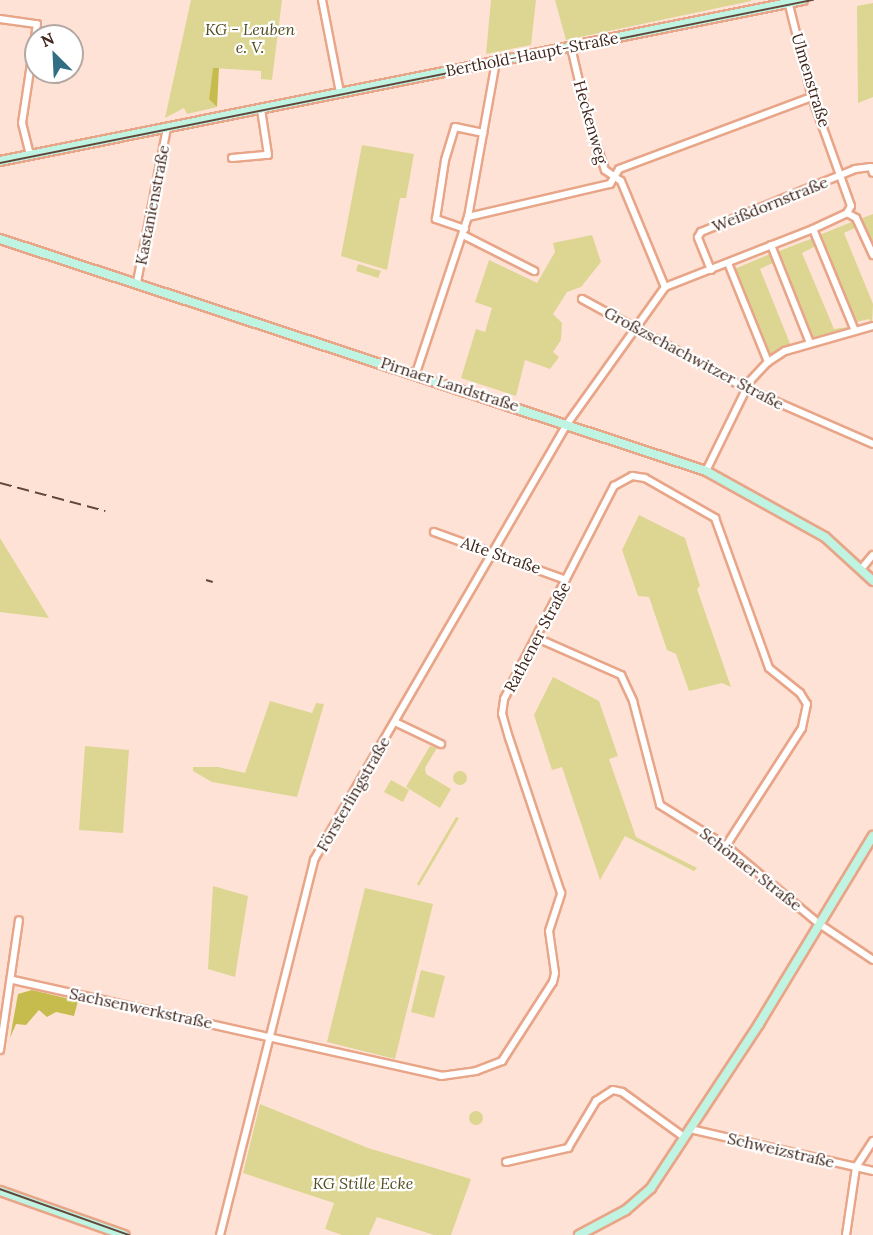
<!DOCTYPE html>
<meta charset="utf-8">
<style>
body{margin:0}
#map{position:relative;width:873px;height:1235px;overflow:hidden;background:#ffe2d6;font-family:Lora,serif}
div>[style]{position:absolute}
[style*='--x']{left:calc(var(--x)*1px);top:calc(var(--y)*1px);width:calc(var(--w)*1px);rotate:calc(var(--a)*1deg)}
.green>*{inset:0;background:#dcd692}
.round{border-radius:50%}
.forest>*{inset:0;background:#c6bc4d}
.roads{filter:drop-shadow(2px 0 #e8a588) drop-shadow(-2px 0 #e8a588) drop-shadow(0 2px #e8a588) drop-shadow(0 -2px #e8a588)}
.street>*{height:6px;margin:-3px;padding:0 3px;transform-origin:3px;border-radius:3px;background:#fff}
.secondary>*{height:8px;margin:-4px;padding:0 4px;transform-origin:4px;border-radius:4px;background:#bff3e2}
.tram>*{height:1.5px;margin:-0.75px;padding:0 0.75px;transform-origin:0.75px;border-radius:0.75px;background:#62473b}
.rail>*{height:2px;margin-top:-1px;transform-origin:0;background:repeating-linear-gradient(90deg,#62473b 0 12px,transparent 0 18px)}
span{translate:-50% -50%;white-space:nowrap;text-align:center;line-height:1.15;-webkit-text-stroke:4.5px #fff;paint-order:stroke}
.park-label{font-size:16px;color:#524e21;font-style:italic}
.street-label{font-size:16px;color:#41261b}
.north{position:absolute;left:24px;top:24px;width:60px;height:60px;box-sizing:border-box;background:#fff;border:2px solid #b3a8a4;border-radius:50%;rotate:336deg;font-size:16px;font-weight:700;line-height:24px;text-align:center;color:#41261b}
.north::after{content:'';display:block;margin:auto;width:21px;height:27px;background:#306e84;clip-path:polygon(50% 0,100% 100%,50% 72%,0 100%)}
</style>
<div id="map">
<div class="green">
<div style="clip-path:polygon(191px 0,282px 0,272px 80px,261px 79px,261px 71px,214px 68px,209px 98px,217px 107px,187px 114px,184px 108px,165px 118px)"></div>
<div style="clip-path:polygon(491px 0,536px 0,531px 45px,486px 54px)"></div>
<div style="clip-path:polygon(555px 0,751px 0,751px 1px,566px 40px)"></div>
<div style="clip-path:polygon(873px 3px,873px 97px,858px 103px,857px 6px)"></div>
<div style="clip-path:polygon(362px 145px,414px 154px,406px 198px,400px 198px,387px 270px,341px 256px)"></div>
<div style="clip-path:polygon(873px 214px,873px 253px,860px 219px)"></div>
<div style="clip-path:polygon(854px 221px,857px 227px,844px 233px,873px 304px,872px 325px,869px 319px,852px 323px,817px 236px)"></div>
<div style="clip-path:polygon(592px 235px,601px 262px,581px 287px,567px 292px,553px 314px,562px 323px,561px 340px,553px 352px,559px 357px,550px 369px,525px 360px,516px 396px,461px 378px,476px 329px,485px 332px,492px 308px,475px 302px,489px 260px,537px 283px,555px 252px,553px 243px)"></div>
<div style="clip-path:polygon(813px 238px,816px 246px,802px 253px,834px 329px,848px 327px,846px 332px,810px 342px,774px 253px)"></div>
<div style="clip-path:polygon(770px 254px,773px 263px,760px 269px,791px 346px,767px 358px,732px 270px)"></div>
<div style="clip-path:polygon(358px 264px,381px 271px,378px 278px,356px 271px)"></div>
<div style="clip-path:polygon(639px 515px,685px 538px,700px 586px,697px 589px,731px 687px,722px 683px,689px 691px,676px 654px,667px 650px,649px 597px,638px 596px,622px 550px)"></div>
<div style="clip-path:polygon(0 538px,49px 618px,0 612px)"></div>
<div style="clip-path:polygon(553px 677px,599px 701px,618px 756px,609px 759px,636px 837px,697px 868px,694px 871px,625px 836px,600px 880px,562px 767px,552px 770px,534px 715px)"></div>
<div style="clip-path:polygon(270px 701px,312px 713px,316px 703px,324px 704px,297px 797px,212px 782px,193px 771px,193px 767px,218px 767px,245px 773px)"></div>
<div style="clip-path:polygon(85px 746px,129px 750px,123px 833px,79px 830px)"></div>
<div style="clip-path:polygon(430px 746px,437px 748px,425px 768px,426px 774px,451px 789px,440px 808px,406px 787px)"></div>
<div class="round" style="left:453px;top:771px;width:14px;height:14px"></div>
<div style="clip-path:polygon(391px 780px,409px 790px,403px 802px,384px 792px)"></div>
<div style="clip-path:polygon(456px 817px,459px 818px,419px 886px,417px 884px)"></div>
<div style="clip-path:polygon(213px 886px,248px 896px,235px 977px,208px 969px)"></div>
<div style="clip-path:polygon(365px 888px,433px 904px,395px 1059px,327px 1042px)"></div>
<div style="clip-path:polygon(421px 970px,445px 976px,434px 1018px,411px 1012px)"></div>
<div style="clip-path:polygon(260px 1104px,368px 1148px,471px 1179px,451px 1235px,434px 1235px,377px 1217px,369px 1235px,342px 1235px,325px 1229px,334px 1203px,243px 1173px)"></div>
<div class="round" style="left:469px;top:1111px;width:14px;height:14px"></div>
</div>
<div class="forest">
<div style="clip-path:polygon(213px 68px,219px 68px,217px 107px,209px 99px)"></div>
<div style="clip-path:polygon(32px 990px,78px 1001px,74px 1016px,56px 1012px,47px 1017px,39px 1010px,26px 1025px,16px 1024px,10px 1038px,18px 994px)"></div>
</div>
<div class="roads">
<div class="street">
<div style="--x:322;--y:0;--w:95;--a:79"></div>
<div style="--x:0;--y:19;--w:37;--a:8"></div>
<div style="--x:37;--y:24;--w:100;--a:98.6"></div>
<div style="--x:22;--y:123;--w:33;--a:76"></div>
<div style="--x:571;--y:47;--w:75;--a:76.9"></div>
<div style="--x:588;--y:120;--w:53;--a:71.2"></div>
<div style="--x:605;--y:170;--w:19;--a:35"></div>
<div style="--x:621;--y:181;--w:115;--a:67.5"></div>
<div style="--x:232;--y:158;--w:36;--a:-5"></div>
<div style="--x:268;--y:155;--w:47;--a:-98.7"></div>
<div style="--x:847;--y:213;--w:10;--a:29"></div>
<div style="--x:856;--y:218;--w:41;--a:65.3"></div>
<div style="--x:468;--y:217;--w:146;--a:-13.1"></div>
<div style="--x:610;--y:184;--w:17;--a:-59"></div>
<div style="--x:619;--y:169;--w:206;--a:-20.5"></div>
<div style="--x:465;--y:229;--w:31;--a:-161"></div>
<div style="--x:436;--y:219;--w:60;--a:-81.3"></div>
<div style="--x:445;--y:160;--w:34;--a:-73"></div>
<div style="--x:455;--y:127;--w:29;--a:12"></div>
<div style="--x:813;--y:229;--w:110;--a:67.6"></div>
<div style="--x:463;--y:235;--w:80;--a:26.9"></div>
<div style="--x:771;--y:245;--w:105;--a:68.3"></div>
<div style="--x:728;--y:263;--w:107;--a:68"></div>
<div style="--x:711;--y:270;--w:35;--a:-112"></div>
<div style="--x:698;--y:237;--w:6;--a:-59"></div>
<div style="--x:701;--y:232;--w:166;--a:-22.2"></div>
<div style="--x:855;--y:169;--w:16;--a:-7"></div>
<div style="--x:871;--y:167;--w:6;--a:72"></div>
<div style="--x:137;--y:282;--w:158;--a:-79"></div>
<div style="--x:582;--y:299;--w:188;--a:28.6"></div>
<div style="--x:747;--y:389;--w:137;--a:23.6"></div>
<div style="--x:416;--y:373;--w:164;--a:-71.6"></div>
<div style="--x:468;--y:217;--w:158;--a:-79.8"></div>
<div style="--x:706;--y:471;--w:100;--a:-63.9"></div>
<div style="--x:750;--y:381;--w:26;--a:-47"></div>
<div style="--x:768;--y:362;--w:20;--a:-33"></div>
<div style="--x:785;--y:351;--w:91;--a:-15.9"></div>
<div style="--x:434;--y:532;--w:140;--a:20"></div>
<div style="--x:862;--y:568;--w:17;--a:-50"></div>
<div style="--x:537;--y:638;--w:92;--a:23.8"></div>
<div style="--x:621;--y:675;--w:29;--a:65"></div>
<div style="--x:633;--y:701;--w:107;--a:75.4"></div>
<div style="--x:660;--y:805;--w:78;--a:31.8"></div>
<div style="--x:726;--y:846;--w:120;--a:39.9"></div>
<div style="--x:818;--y:923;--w:66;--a:33.9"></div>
<div style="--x:395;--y:722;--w:51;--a:25.6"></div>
<div style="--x:13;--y:980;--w:439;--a:12.6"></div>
<div style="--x:441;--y:1076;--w:35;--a:-8"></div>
<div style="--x:476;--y:1071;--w:28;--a:-21"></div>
<div style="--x:502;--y:1061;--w:94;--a:-57.2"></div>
<div style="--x:553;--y:982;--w:9;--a:-77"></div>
<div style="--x:555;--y:973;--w:42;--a:-98.1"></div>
<div style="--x:549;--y:931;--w:40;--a:-72"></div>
<div style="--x:561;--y:893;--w:163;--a:-108.5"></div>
<div style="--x:509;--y:738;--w:25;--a:-106"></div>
<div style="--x:502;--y:714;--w:15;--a:-82"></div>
<div style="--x:504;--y:699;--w:240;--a:-62.7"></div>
<div style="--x:614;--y:486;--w:21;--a:-29"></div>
<div style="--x:632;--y:476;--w:13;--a:9"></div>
<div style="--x:645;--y:478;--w:81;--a:29.7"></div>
<div style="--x:715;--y:518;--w:159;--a:70.2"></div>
<div style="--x:769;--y:668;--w:40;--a:39"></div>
<div style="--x:800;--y:693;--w:13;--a:58"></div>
<div style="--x:807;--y:704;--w:25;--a:102"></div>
<div style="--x:802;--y:728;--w:140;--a:122.8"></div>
<div style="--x:0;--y:1050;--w:131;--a:-81.7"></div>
<div style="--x:690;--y:1129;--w:188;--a:12.9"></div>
<div style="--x:506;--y:1162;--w:64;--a:-12.7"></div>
<div style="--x:568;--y:1148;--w:55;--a:-59.2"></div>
<div style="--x:596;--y:1101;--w:20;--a:-33"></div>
<div style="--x:613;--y:1090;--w:9;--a:13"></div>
<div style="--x:622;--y:1092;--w:77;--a:36"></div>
<div style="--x:220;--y:1235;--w:387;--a:-75.9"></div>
<div style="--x:314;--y:860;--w:504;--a:-59.87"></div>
<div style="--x:567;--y:424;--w:168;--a:-54.4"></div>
<div style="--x:665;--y:287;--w:159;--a:-21.4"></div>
<div style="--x:813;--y:229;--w:38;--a:-25"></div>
<div style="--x:847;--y:213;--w:8;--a:-60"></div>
<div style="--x:851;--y:206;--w:116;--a:-109.7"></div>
<div style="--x:812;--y:97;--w:99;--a:-104"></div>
<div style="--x:846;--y:1235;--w:69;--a:-81.6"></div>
<div style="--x:856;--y:1167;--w:31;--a:-57"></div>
</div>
<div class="secondary">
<div style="--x:0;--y:161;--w:819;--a:-11.34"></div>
<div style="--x:0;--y:239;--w:743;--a:18.19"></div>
<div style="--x:706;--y:471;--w:136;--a:29"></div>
<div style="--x:825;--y:537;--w:65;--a:42.5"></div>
<div style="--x:0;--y:1191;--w:132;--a:19.5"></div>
<div style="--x:579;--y:1235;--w:53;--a:-28"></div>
<div style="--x:626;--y:1210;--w:33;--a:-41"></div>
<div style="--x:651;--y:1188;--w:196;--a:-56.6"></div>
<div style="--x:759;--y:1024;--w:220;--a:-58.8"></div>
</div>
</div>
<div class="tram">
<div style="--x:0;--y:163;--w:829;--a:-11.34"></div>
<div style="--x:0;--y:1189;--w:137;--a:19.6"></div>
</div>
<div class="rail">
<div style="--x:0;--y:483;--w:109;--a:14.9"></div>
<div style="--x:206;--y:580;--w:7;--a:16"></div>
</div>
<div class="park-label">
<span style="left:250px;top:38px">KG - Leuben<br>e. V.</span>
<span style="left:363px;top:1183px">KG Stille Ecke</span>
</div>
<div class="street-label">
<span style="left:532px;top:54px;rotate:-11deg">Berthold-Haupt-Straße</span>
<span style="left:811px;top:80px;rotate:73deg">Ulmenstraße</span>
<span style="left:591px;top:122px;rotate:74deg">Heckenweg</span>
<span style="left:770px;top:204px;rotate:-22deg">Weißdornstraße</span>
<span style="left:152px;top:205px;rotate:-79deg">Kastanienstraße</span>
<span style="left:694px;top:358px;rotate:28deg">Großzschachwitzer Straße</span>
<span style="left:450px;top:384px;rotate:18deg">Pirnaer Landstraße</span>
<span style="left:501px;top:555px;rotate:19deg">Alte Straße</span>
<span style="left:537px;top:637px;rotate:-62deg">Rathener Straße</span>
<span style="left:353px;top:794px;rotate:-60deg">Försterlingstraße</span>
<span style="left:751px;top:869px;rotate:38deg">Schönaer Straße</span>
<span style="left:141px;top:1008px;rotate:12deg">Sachsenwerkstraße</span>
<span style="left:781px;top:1150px;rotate:13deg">Schweizstraße</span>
</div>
<div class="north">N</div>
</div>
